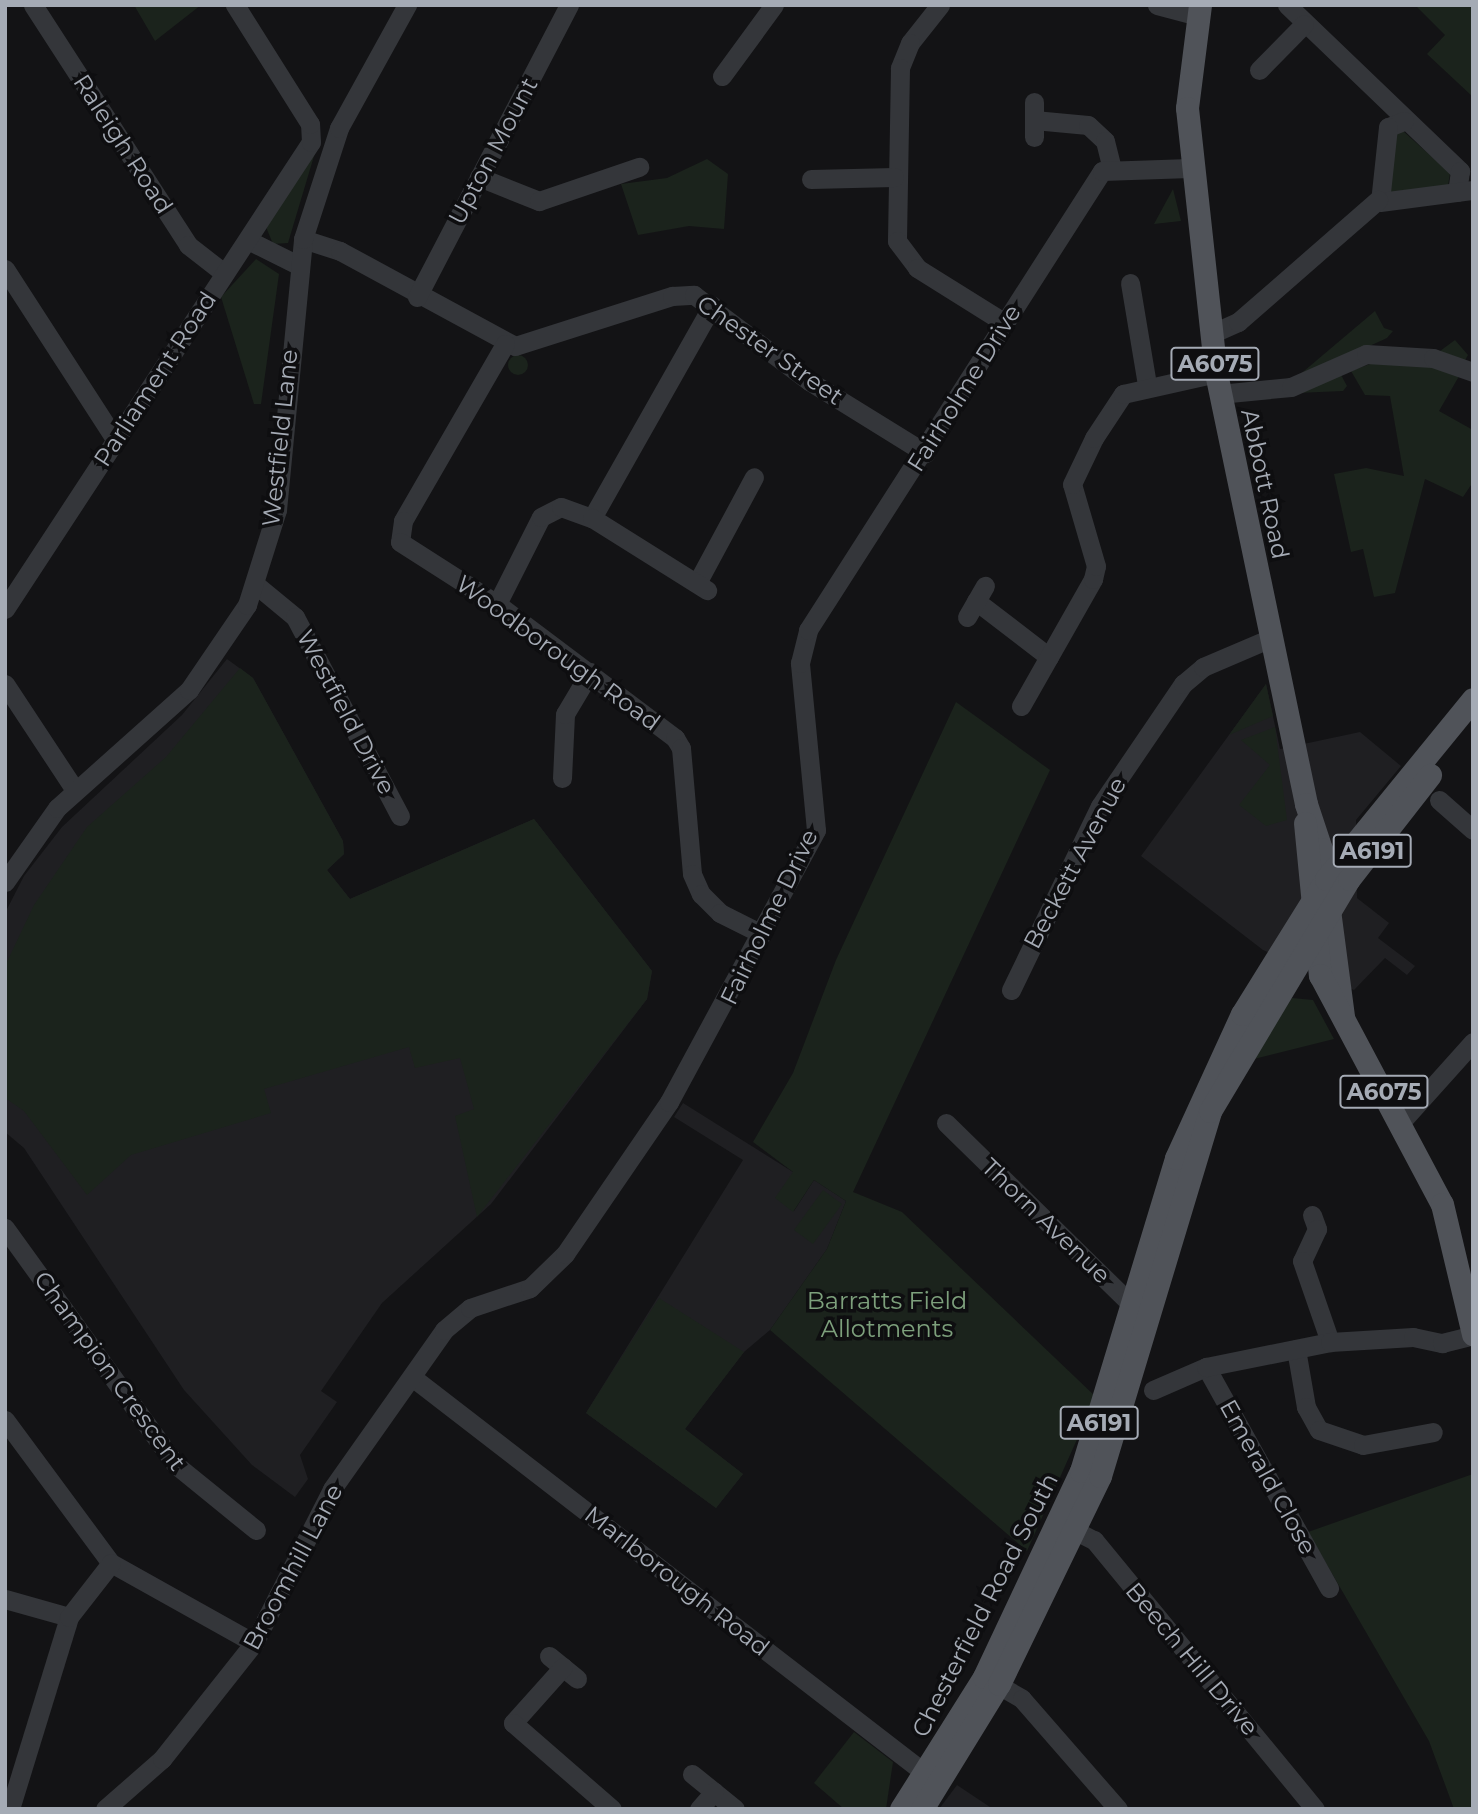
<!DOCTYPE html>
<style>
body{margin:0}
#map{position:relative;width:1478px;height:1814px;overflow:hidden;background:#131315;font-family:Montserrat,sans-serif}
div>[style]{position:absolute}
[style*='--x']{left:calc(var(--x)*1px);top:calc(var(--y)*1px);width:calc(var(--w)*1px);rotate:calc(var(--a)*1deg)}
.built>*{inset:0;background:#1f1f22}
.green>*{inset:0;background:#1b231c}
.round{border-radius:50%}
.minor>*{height:19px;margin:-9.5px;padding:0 9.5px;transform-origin:9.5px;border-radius:9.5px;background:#34363a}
.major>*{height:23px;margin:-11.5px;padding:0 11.5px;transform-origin:11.5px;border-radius:11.5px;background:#505359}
span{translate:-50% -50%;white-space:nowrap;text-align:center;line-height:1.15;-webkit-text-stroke:7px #0e0e10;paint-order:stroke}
.shield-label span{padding:2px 5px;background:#0e0e10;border:2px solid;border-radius:5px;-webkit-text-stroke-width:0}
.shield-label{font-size:23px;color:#a5abb5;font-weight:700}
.street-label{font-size:24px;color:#a5abb5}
.park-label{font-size:24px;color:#7da07c}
.frame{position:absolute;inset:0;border:7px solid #a5abb5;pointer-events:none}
</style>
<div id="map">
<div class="built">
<div style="clip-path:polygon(227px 659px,253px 678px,343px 841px,344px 854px,327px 870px,350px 899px,534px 819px,652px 971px,647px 999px,491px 1204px,382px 1303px,321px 1391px,337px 1402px,300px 1455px,308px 1479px,295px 1497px,252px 1465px,184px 1390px,24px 1148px,5px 1132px,5px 913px,24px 876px,62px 827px,182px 715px)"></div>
<div style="clip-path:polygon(1266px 684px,1280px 749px,1360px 732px,1401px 766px,1356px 820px,1357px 898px,1389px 923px,1378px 938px,1415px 966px,1407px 975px,1385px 958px,1354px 990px,1263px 950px,1141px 856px)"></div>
<div style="clip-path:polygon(683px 1103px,793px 1172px,794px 1211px,814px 1180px,846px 1201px,827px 1249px,770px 1330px,744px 1352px,685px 1429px,743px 1474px,716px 1508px,586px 1413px,743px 1160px,674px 1117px)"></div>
<div style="clip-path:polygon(957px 1785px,993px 1809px,939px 1809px)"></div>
</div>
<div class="green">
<div style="clip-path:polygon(134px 5px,201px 5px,155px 41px)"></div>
<div style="clip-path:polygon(1415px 5px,1473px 5px,1473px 97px,1427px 54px,1445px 35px)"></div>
<div style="clip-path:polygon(1403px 131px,1450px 173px,1448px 186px,1384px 196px,1392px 133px)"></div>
<div style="clip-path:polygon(317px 146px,288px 243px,273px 244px,266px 227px)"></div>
<div style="clip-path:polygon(707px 159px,728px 174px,724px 229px,689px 226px,638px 235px,621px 184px,667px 178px)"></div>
<div style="clip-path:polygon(1173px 189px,1181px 221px,1154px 224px)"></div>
<div style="clip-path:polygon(256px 259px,279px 274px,261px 404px,254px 404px,221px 297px)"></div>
<div style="clip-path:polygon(1375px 311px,1384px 328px,1393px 331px,1387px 338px,1291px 382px)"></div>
<div style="clip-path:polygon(1455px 340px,1468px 355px,1463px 364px,1440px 351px)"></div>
<div class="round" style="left:508px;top:355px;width:20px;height:20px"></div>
<div style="clip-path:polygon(1378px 361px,1462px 371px,1439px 411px,1473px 430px,1473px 482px,1463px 497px,1425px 479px,1395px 593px,1374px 597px,1363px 549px,1351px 552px,1334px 474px,1366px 468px,1404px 476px,1390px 396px,1365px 395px,1351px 371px)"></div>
<div style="clip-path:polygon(1339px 371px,1347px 386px,1343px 391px,1297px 393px)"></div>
<div style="clip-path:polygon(240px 668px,253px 678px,343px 841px,344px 854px,327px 870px,350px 899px,534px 819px,652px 971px,647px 999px,477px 1217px,455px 1116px,474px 1109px,460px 1058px,415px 1068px,409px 1047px,264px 1089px,271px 1113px,131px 1155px,87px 1195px,24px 1111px,5px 1098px,5px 966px,34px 905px,87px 827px,166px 757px)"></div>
<div style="clip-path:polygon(1266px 684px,1273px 716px,1229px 735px)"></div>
<div style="clip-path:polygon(956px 702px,1050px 770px,853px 1192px,902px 1212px,1096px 1397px,1027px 1551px,770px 1330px,827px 1249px,846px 1201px,814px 1180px,793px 1212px,775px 1198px,793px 1172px,753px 1142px,793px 1073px,836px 960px)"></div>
<div style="clip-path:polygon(1275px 727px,1287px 820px,1266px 826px,1239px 805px,1270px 765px,1241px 740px)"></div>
<div style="clip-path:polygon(1292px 998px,1313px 1000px,1334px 1039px,1250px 1060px)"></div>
<div style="clip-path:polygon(823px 1190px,842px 1204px,813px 1244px,794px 1230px)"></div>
<div style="clip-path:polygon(659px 1298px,744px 1352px,685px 1429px,743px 1474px,716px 1508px,586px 1413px)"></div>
<div style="clip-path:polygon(1473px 1474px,1473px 1809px,1454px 1809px,1429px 1741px,1308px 1532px)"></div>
<div style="clip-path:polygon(854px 1732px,893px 1762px,886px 1809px,844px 1809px,814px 1783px)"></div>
</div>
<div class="minor">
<div style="--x:33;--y:5;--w:286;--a:57.1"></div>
<div style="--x:188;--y:245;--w:46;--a:37.9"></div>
<div style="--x:940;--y:5;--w:48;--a:128.3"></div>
<div style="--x:910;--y:43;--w:27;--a:112"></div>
<div style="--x:900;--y:68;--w:173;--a:91"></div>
<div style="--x:897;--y:241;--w:34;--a:53"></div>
<div style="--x:917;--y:268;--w:104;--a:32"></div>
<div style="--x:1157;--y:5;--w:42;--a:15"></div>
<div style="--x:1287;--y:5;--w:240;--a:43.8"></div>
<div style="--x:1460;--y:171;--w:21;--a:98"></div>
<div style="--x:1259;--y:70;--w:64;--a:-45.6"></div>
<div style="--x:722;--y:76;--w:88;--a:-53.8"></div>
<div style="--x:1034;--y:120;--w:54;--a:5.3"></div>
<div style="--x:1088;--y:125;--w:23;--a:43"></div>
<div style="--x:1105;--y:141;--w:29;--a:76"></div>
<div style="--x:1404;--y:121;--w:17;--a:159"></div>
<div style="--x:1388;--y:127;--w:75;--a:96.1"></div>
<div style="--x:1380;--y:202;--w:94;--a:-7.4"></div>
<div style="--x:1034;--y:137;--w:35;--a:-90"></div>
<div style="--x:479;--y:177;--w:65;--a:21.8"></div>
<div style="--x:539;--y:201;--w:106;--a:-18.8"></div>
<div style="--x:811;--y:179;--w:83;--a:-1.4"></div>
<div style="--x:303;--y:239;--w:39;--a:18"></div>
<div style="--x:340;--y:251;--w:199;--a:28.5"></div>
<div style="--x:515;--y:346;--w:165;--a:-17.7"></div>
<div style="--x:672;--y:296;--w:22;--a:-3"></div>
<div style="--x:694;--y:295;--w:144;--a:36.8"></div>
<div style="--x:809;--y:381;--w:137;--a:31.8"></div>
<div style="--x:248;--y:240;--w:56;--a:26.6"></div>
<div style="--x:5;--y:269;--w:202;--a:57.1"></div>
<div style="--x:1130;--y:283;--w:103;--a:80.5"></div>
<div style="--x:417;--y:297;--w:329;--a:-62.5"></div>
<div style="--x:1211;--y:334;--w:30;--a:-24"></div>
<div style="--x:1238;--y:322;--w:186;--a:-41.1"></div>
<div style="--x:505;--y:344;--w:204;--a:120"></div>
<div style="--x:403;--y:521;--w:21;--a:98"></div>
<div style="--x:400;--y:542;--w:115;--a:32.6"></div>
<div style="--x:497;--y:604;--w:223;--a:37"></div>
<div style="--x:675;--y:738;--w:12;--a:59"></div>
<div style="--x:681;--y:748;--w:126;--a:85"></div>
<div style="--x:692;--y:874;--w:22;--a:66"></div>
<div style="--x:701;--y:894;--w:27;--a:45"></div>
<div style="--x:720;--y:913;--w:47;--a:26.6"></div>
<div style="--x:1219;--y:394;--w:72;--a:-5.6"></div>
<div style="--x:1291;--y:387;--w:82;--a:-23.7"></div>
<div style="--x:1366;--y:354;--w:67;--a:3.4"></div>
<div style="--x:1433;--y:358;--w:42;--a:19.3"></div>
<div style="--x:592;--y:518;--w:244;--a:-60.5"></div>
<div style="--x:697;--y:583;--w:120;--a:-61.7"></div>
<div style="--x:255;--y:584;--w:52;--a:39.5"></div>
<div style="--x:295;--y:617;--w:225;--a:62.2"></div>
<div style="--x:976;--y:601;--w:92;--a:37.5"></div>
<div style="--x:497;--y:604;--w:97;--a:-63.2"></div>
<div style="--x:541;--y:517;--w:22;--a:-27"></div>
<div style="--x:561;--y:507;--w:33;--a:20"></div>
<div style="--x:592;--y:518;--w:136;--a:32.1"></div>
<div style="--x:5;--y:609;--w:558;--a:-56.77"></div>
<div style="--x:311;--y:142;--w:18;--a:-93"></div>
<div style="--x:310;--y:124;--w:141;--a:-122.2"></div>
<div style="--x:967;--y:617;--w:36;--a:-60"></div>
<div style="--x:5;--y:684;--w:127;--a:56.6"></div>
<div style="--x:1021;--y:706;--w:146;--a:-60.4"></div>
<div style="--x:1093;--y:579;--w:13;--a:-77"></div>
<div style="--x:1096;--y:566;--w:85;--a:-106.3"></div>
<div style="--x:1072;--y:484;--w:51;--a:-64.4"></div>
<div style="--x:1094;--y:438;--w:53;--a:-56.6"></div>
<div style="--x:1123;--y:394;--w:95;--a:-12.7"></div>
<div style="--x:562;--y:778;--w:64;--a:-87.3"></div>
<div style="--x:565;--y:714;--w:49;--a:-59.2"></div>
<div style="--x:1439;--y:800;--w:45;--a:41.4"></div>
<div style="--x:5;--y:882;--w:90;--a:-54.9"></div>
<div style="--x:57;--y:808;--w:177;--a:-41.8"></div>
<div style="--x:189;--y:690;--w:103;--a:-55.7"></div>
<div style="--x:247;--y:605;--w:100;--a:-72.5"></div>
<div style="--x:277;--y:510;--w:272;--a:-84.5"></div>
<div style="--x:303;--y:239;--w:117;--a:-72"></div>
<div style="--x:339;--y:128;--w:141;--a:-61.1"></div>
<div style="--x:1011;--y:990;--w:204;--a:-64.2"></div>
<div style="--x:1100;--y:806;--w:148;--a:-55.8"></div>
<div style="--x:1183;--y:684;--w:26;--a:-40"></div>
<div style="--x:1203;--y:667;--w:74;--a:-23.1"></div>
<div style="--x:1402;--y:1121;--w:106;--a:-48.1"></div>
<div style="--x:946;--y:1123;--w:253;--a:44.4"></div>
<div style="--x:1127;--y:1300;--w:18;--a:13"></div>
<div style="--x:1312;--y:1215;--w:15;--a:70"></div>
<div style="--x:1317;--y:1229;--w:35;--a:115"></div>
<div style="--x:1302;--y:1261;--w:86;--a:70.9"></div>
<div style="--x:5;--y:1228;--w:292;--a:54.2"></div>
<div style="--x:176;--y:1465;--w:103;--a:39.1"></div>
<div style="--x:1296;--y:1349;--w:59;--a:80.2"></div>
<div style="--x:1306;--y:1407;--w:26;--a:61"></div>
<div style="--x:1319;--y:1430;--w:46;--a:18.8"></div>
<div style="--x:1363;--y:1445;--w:71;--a:-10.5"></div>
<div style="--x:1206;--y:1367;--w:253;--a:60.9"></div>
<div style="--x:412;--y:1377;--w:661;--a:37.68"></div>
<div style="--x:1153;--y:1390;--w:58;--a:-23.5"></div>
<div style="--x:1206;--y:1367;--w:126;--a:-11.4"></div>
<div style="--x:1330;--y:1342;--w:83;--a:-3.4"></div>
<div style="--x:1413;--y:1337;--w:30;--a:12"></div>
<div style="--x:1442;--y:1343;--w:32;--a:-14"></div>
<div style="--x:5;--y:1420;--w:178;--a:53.5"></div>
<div style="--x:111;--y:1563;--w:164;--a:29.2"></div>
<div style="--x:1062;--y:1524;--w:36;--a:27"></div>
<div style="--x:1094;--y:1540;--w:348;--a:50.6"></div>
<div style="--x:5;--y:1599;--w:66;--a:15.7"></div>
<div style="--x:549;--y:1656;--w:36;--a:39"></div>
<div style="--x:563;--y:1667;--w:75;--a:131.8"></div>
<div style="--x:513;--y:1723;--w:131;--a:41"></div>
<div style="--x:988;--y:1679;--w:39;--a:30"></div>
<div style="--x:1022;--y:1699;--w:146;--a:48.9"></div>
<div style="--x:692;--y:1774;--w:55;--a:39.1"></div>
<div style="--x:10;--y:1809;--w:201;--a:-72.9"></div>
<div style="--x:69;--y:1617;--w:68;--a:-52.1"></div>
<div style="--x:105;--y:1809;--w:76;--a:-41.3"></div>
<div style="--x:162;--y:1759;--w:148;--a:-51.6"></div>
<div style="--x:254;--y:1643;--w:173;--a:-63.1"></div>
<div style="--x:332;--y:1489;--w:194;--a:-54.8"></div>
<div style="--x:444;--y:1330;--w:34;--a:-40"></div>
<div style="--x:470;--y:1308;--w:63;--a:-18.4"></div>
<div style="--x:530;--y:1288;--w:49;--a:-44.2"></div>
<div style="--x:565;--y:1254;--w:184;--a:-55.6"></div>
<div style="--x:669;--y:1102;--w:309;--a:-61.6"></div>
<div style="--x:816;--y:830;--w:168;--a:-95.5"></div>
<div style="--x:800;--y:663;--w:34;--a:-76"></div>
<div style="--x:808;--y:630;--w:545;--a:-57.36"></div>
<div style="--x:1102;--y:171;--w:88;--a:-2"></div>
<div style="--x:699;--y:1809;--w:23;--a:-49"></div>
</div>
<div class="major">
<div style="--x:1200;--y:5;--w:104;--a:97.2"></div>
<div style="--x:1187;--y:108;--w:267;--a:83.8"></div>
<div style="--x:1216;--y:373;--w:440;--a:78.2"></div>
<div style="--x:1306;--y:804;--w:47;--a:71.6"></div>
<div style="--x:1321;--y:849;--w:169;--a:82.5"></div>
<div style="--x:1305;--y:823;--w:153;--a:84.4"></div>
<div style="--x:1320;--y:975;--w:259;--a:62"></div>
<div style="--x:1442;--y:1204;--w:134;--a:76.6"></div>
<div style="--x:901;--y:1809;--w:156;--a:-57.8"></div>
<div style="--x:984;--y:1677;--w:228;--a:-64.8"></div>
<div style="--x:1081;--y:1471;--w:327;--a:-73.1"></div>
<div style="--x:1176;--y:1158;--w:158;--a:-65.4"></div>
<div style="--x:1242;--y:1014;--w:159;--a:-58.1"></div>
<div style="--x:1326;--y:879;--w:232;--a:-50.8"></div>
<div style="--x:922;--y:1809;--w:147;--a:-58.4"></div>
<div style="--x:999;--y:1684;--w:231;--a:-64.1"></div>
<div style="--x:1100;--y:1476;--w:381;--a:-73.2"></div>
<div style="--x:1210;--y:1111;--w:270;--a:-59.1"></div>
<div style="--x:1349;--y:879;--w:132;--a:-52.1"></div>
</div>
<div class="shield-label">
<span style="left:1215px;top:364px">A6075</span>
<span style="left:1372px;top:851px">A6191</span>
<span style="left:1384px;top:1092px">A6075</span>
<span style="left:1099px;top:1423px">A6191</span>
</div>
<div class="street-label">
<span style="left:123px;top:144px;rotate:57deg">Raleigh Road</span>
<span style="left:493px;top:151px;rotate:-62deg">Upton Mount</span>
<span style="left:770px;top:350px;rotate:35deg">Chester Street</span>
<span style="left:155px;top:379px;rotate:-57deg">Parliament Road</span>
<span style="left:964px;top:388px;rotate:-58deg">Fairholme Drive</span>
<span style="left:280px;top:438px;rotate:-84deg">Westfield Lane</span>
<span style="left:1265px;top:484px;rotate:78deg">Abbott Road</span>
<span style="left:558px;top:653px;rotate:36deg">Woodborough Road</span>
<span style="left:346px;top:712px;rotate:62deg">Westfield Drive</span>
<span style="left:1075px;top:863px;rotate:-62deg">Beckett Avenue</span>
<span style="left:769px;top:917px;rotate:-64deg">Fairholme Drive</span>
<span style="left:1046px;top:1221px;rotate:44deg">Thorn Avenue</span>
<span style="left:110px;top:1371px;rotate:54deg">Champion Crescent</span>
<span style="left:1268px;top:1477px;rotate:61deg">Emerald Close</span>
<span style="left:293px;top:1567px;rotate:-62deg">Broomhill Lane</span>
<span style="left:677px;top:1581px;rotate:38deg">Marlborough Road</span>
<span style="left:985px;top:1605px;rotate:-63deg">Chesterfield Road South</span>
<span style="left:1192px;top:1659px;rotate:50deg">Beech Hill Drive</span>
</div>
<div class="park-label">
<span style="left:887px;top:1315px">Barratts Field<br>Allotments</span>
</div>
<div class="frame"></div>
</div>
